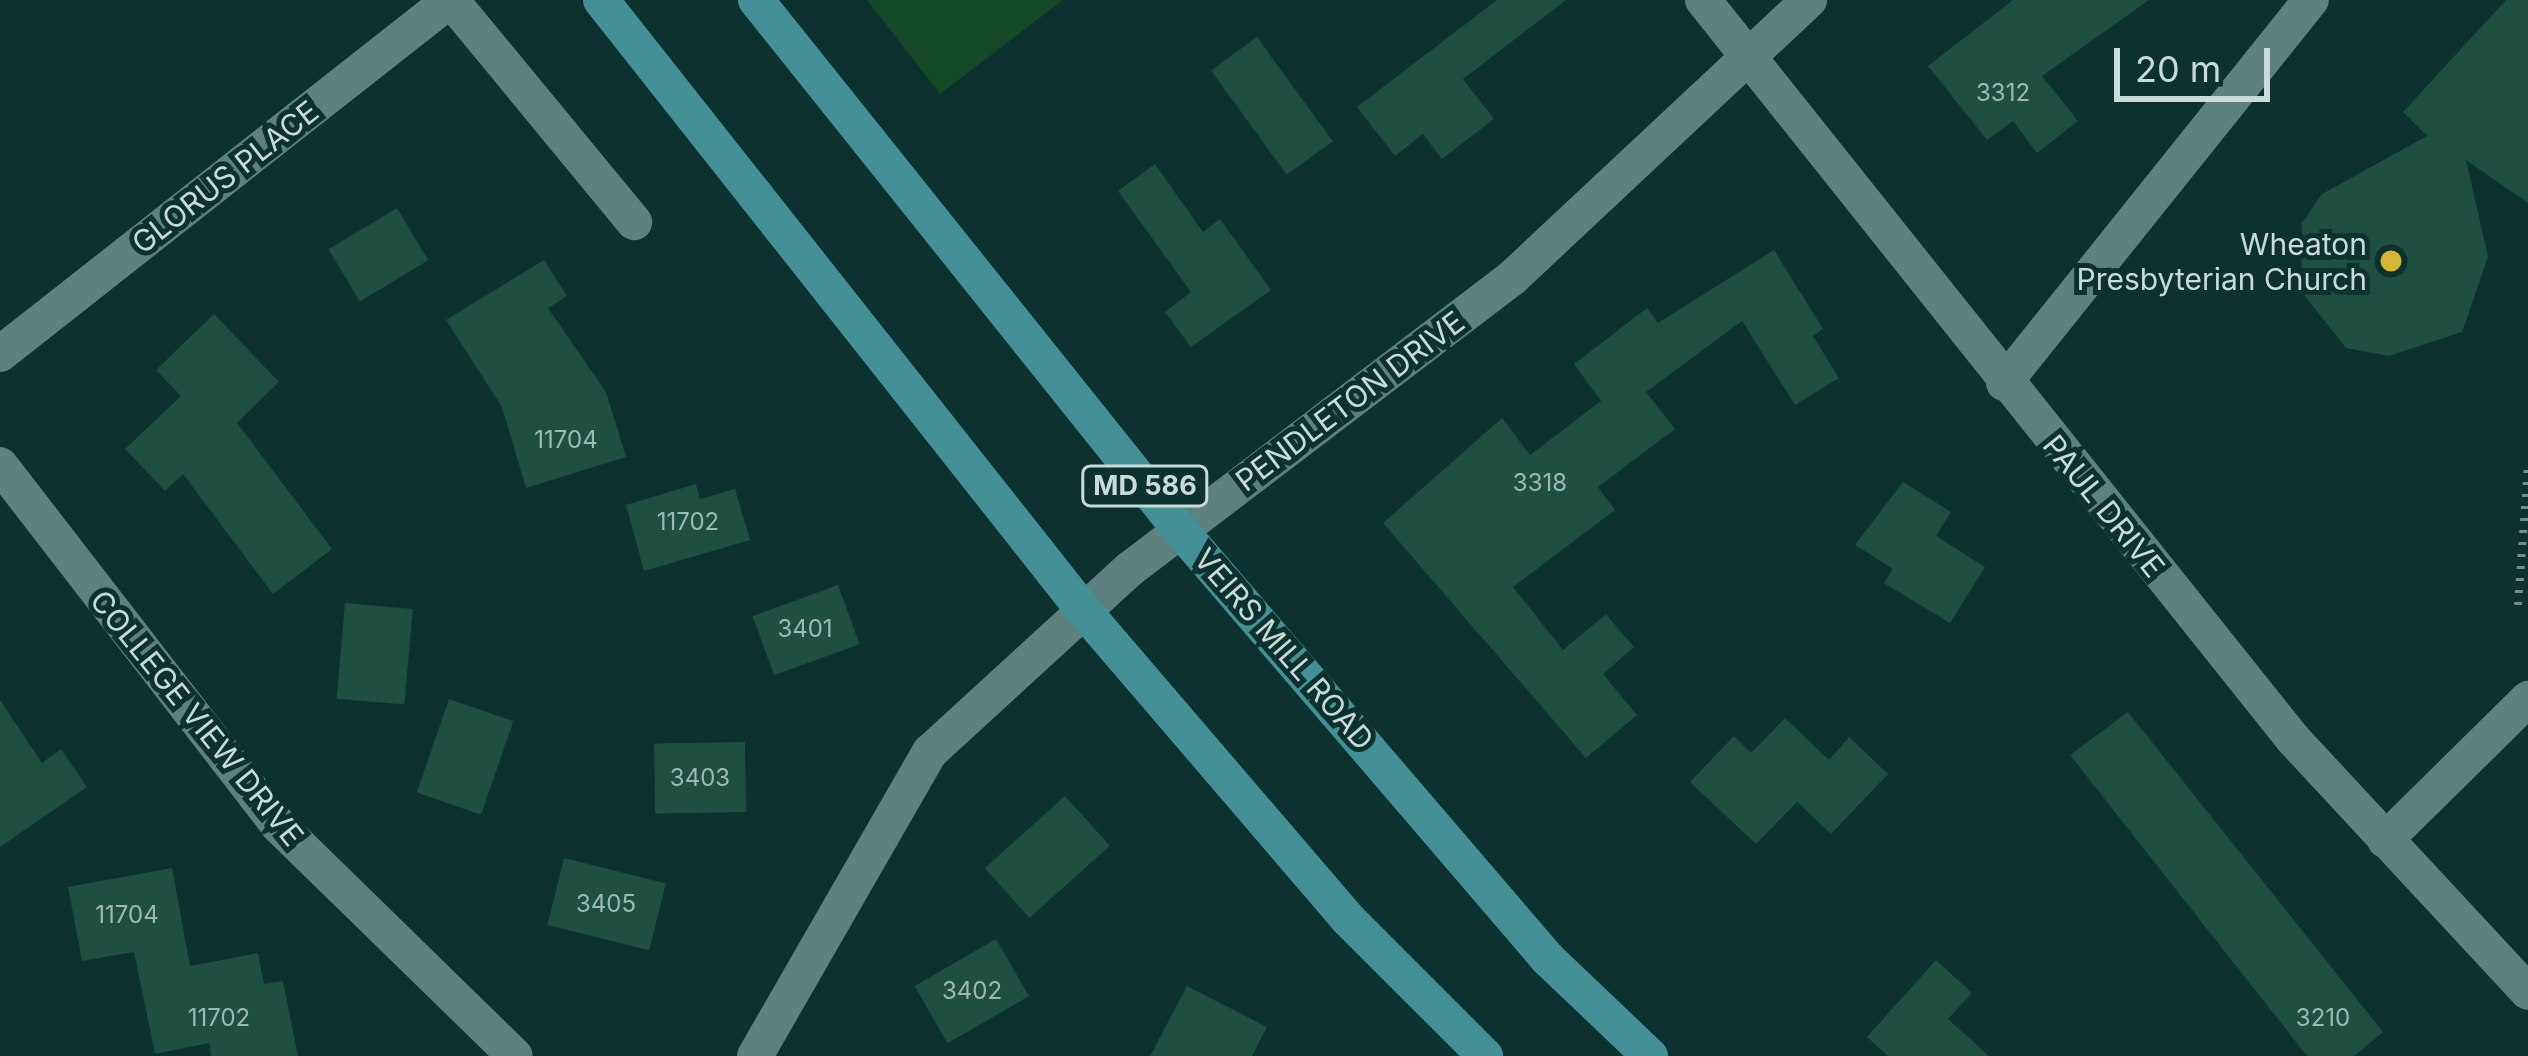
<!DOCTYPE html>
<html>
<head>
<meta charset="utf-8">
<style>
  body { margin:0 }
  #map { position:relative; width:2528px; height:1056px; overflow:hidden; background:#0c312e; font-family:Inter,sans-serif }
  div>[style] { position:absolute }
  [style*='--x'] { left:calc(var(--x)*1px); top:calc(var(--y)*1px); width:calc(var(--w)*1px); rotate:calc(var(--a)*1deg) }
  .green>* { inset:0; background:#134926 }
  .building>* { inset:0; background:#1e4f40; transform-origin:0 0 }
  .path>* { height:8px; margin-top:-4px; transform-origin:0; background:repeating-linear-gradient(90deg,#738d8b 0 3px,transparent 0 12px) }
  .minor>* { height:36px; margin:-18px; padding:0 18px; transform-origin:18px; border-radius:18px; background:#5d817e }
  .major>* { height:36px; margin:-18px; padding:0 18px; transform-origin:18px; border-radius:18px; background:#439096 }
  .dots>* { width:33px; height:33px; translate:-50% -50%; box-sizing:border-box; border:6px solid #0c312e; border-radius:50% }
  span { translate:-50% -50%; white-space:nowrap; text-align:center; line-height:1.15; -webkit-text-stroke:10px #0c312e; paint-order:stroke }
  .number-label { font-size:24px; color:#9eb8b3 }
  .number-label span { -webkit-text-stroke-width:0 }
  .shield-label span { padding:3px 9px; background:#0c312e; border:3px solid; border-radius:9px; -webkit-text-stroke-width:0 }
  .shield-label { font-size:27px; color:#c9dbd9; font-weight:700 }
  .street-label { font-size:30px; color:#c9dbd9 }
  .poi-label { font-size:30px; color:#c9dbd9 }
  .right { translate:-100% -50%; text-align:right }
  .scale { position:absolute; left:2114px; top:48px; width:156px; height:54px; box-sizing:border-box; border:6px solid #c9dbd9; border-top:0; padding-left:15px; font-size:36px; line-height:42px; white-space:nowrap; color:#c9dbd9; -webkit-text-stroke:9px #0c312e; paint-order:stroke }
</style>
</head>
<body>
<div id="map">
  <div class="green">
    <div style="clip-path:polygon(867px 0,1063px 0,940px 94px)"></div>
  </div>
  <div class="building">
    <div style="clip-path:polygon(1497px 0,1566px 0,1463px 79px,1494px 119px,1442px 159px,1423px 134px,1395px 156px,1357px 107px)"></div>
    <div style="clip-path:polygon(2013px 0,2149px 0,2042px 76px,2078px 121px,2037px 153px,2013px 121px,1987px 140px,1928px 66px)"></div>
    <div style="clip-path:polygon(2506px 0,2528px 0,2528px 203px,2466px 160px,2488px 257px,2462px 332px,2389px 356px,2346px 348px,2301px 291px,2302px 223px,2322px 194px,2427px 136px,2403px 112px)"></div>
    <div style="left:1257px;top:37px;width:129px;height:57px;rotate:54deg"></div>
    <div style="clip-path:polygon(1155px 164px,1203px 232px,1220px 219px,1271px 290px,1191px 347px,1165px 312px,1191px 292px,1118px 191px)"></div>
    <div style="left:397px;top:208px;width:61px;height:80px;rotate:59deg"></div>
    <div style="clip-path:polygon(1774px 250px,1823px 329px,1813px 336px,1839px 378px,1795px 405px,1742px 321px,1646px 392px,1675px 429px,1598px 487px,1615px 510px,1513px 587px,1563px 650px,1606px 614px,1634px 647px,1603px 674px,1637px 715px,1586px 758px,1383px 523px,1502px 418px,1530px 455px,1601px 401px,1574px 364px,1647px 308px,1658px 323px)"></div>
    <div style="clip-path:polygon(544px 260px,567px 296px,548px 308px,606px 392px,626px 457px,526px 488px,502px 407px,446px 320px)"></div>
    <div style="clip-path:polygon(214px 314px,279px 382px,237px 423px,332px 549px,273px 594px,183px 474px,165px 491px,125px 449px,181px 396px,156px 370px)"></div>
    <div style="clip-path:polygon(1903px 482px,1951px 512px,1936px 536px,1985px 567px,1950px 623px,1884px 583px,1893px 569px,1855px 545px)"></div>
    <div style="clip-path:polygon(696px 484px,700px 499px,735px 489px,750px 540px,644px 571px,626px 505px)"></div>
    <div style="left:838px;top:585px;width:63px;height:91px;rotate:70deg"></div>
    <div style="left:345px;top:603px;width:68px;height:96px;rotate:5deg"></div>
    <div style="left:449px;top:699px;width:68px;height:99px;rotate:19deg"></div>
    <div style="clip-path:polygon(0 700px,42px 763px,61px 749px,87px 787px,0 847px)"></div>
    <div style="clip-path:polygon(2128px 712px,2383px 1032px,2354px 1056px,2307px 1056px,2070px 755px)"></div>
    <div style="clip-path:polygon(1785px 718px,1829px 760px,1849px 737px,1888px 774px,1831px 834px,1797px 802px,1756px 844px,1690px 782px,1734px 736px,1751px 753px)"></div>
    <div style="left:745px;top:742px;width:70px;height:91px;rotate:89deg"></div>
    <div style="left:1065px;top:796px;width:67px;height:108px;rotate:48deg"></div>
    <div style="left:564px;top:858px;width:105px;height:69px;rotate:14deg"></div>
    <div style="clip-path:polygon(172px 868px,190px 966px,258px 953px,264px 984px,283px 981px,298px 1056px,211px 1056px,209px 1043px,155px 1054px,134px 952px,82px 961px,68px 887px)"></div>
    <div style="left:996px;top:939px;width:66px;height:94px;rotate:60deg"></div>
    <div style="clip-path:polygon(1936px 960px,1972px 993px,1948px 1019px,1989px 1056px,1888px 1056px,1867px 1037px)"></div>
    <div style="clip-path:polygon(1187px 986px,1267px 1027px,1252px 1056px,1150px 1056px)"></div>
  </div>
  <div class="path">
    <div style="--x:2518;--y:605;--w:138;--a:-85.9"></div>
  </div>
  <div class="minor">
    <div style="--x:451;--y:0;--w:288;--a:50.5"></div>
    <div style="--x:1703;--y:0;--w:946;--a:51.4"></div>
    <div style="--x:2293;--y:739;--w:345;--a:47.1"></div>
    <div style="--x:0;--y:354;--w:573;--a:-38.19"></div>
    <div style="--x:2004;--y:383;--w:491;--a:-51.3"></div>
    <div style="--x:0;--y:465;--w:453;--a:52.3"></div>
    <div style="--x:277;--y:824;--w:332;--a:44.3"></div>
    <div style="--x:2385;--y:840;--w:201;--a:-44.6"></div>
    <div style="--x:755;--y:1056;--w:351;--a:-60.1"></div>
    <div style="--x:930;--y:752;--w:271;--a:-42.5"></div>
    <div style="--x:1130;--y:569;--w:480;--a:-37.3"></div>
    <div style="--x:1512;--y:278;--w:407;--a:-43.1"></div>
  </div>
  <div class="major">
    <div style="--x:601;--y:0;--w:779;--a:51.67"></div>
    <div style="--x:1084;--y:611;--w:406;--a:49.4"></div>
    <div style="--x:1348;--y:919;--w:194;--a:45"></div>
    <div style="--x:756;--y:0;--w:680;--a:51.33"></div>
    <div style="--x:1181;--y:531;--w:564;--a:49.39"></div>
    <div style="--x:1548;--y:959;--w:141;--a:43.6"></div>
  </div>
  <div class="dots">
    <div style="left:2391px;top:261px;background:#d3b635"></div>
  </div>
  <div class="number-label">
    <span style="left:2003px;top:93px">3312</span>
    <span style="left:566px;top:440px">11704</span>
    <span style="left:1540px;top:483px">3318</span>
    <span style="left:688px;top:522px">11702</span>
    <span style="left:805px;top:629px">3401</span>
    <span style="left:700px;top:778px">3403</span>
    <span style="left:606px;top:904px">3405</span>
    <span style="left:127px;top:915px">11704</span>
    <span style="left:972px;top:991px">3402</span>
    <span style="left:219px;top:1018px">11702</span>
    <span style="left:2323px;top:1018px">3210</span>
  </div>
  <div class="shield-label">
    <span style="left:1145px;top:486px">MD 586</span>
  </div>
  <div class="street-label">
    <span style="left:225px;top:177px;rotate:-38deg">GLORUS PLACE</span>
    <span style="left:1350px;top:401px;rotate:-37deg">PENDLETON DRIVE</span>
    <span style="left:2104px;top:506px;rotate:51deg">PAUL DRIVE</span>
    <span style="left:1284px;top:649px;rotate:49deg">VEIRS MILL ROAD</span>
    <span style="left:197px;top:718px;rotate:51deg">COLLEGE VIEW DRIVE</span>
  </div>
  <div class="poi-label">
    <span class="right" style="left:2367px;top:261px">Wheaton<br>Presbyterian Church</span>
  </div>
  <div class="scale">20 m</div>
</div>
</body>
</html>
